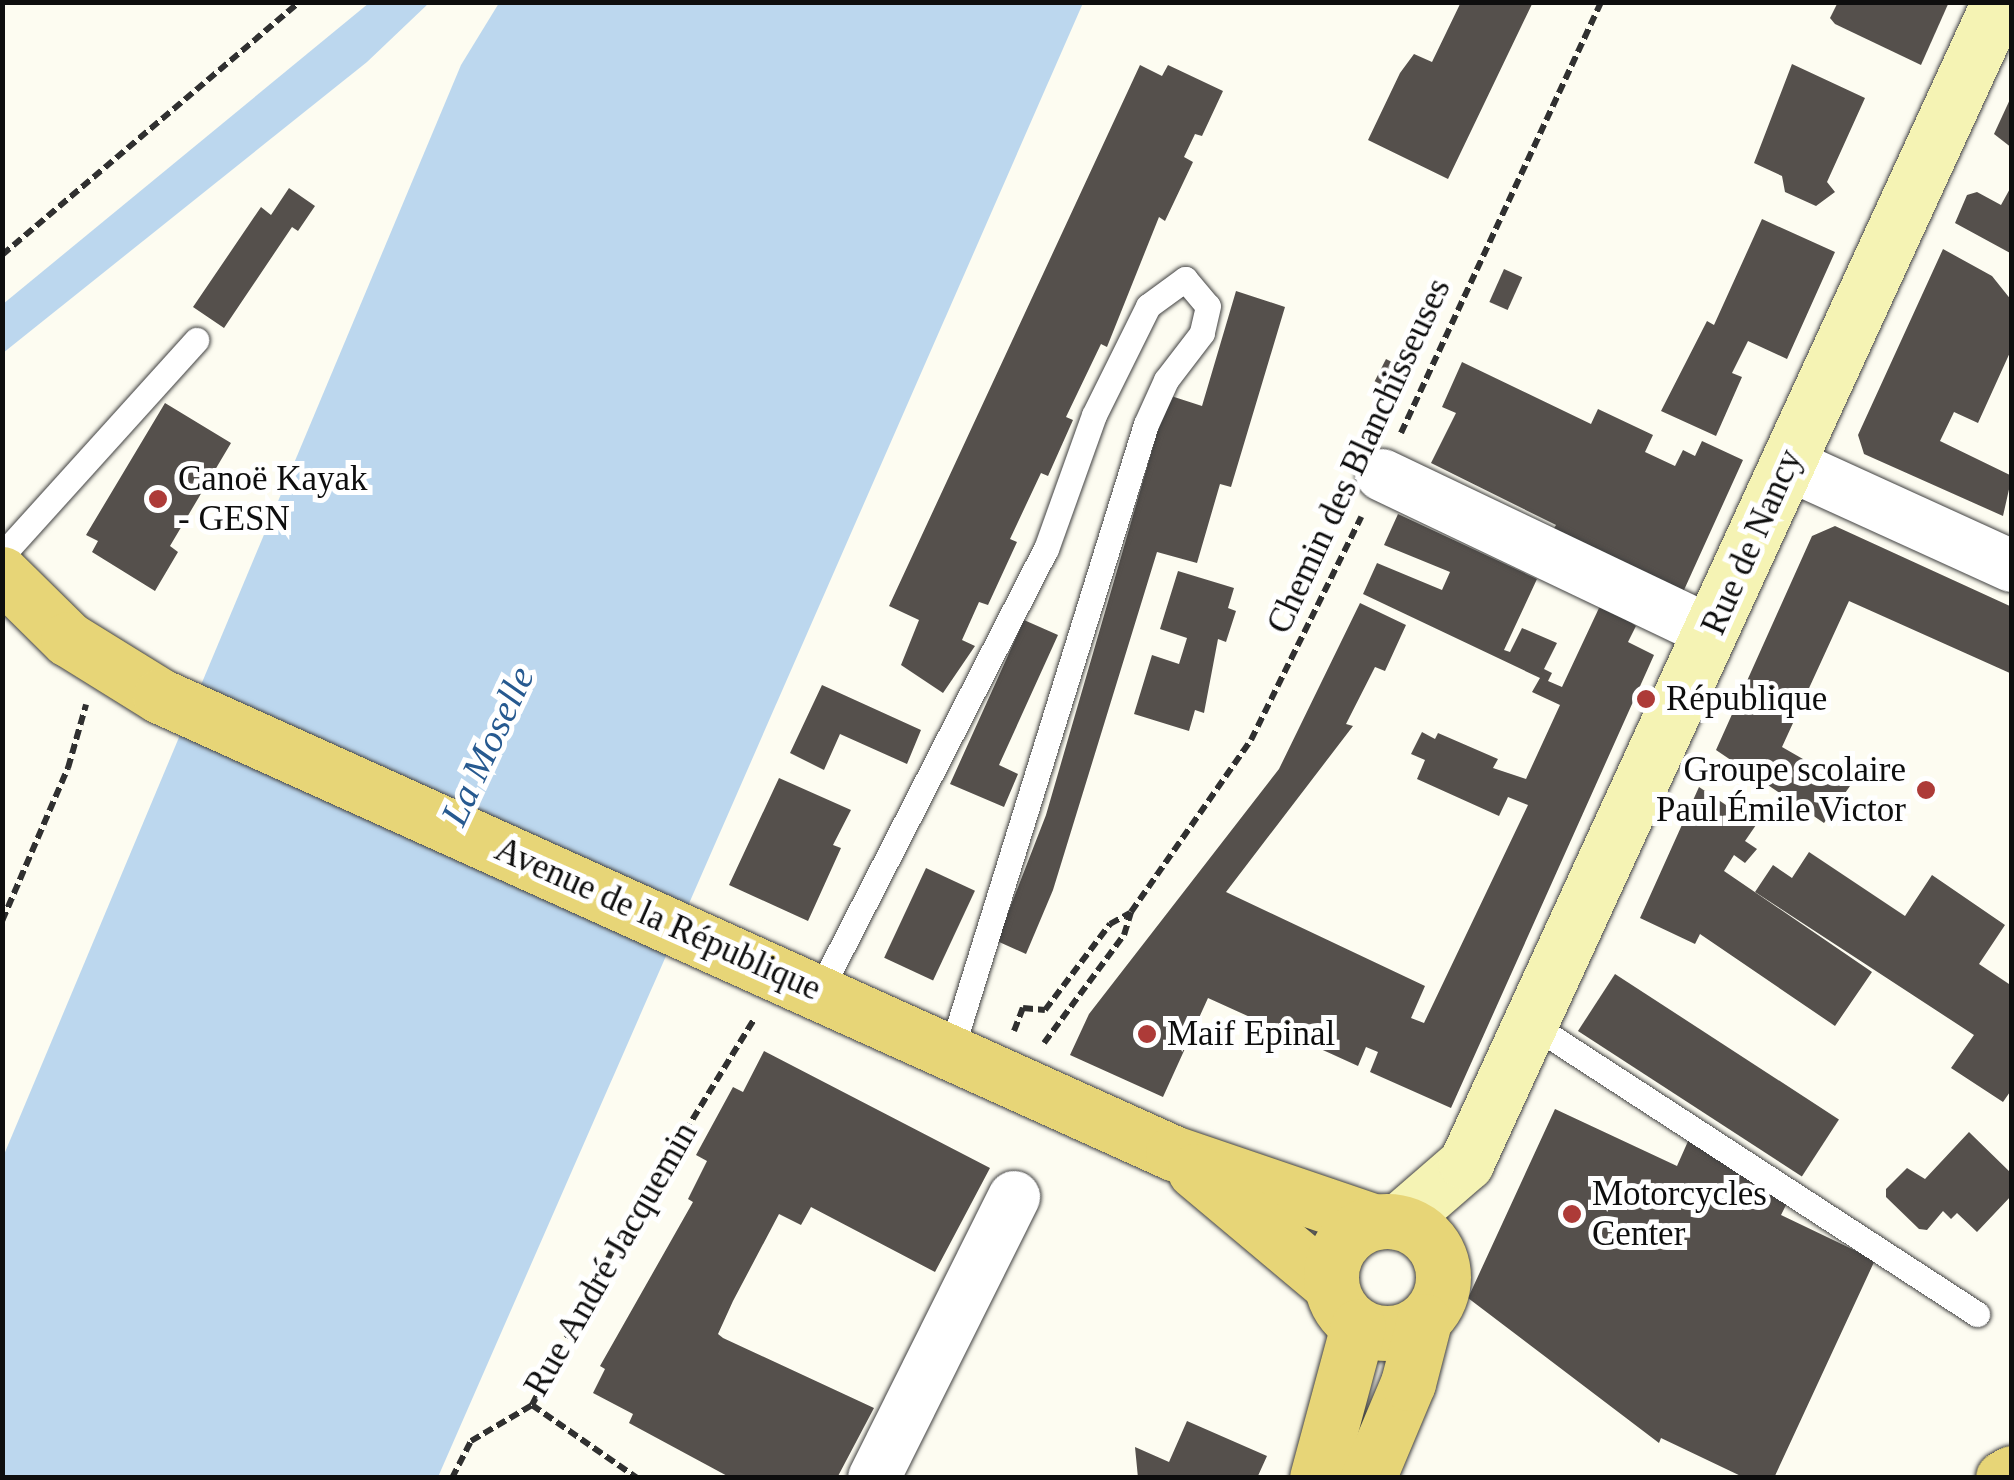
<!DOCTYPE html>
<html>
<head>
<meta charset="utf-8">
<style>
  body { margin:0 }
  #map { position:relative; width:2014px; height:1480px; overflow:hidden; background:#fdfcf1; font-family:"Times New Roman",serif }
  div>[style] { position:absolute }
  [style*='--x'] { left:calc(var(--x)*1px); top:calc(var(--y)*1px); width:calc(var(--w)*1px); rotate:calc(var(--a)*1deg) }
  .water>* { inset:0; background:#bcd7ee }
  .building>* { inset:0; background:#55504c; transform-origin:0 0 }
  .path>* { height:6px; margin-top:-3px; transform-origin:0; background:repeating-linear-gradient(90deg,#303030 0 10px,transparent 0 15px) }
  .roads { filter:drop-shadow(0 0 2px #414141) drop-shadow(0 0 2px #414141) }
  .service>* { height:25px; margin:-12.5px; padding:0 12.5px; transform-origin:12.5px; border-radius:12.5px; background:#fff }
  .minor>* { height:52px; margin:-26px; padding:0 26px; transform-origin:26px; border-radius:26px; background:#fff }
  .secondary>* { height:55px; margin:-27.5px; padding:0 27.5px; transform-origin:27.5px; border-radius:27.5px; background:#f5f3b4 }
  .primary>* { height:55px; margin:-27.5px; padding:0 27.5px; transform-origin:27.5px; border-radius:27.5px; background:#e7d577 }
  .primary>.ring { margin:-27.5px; padding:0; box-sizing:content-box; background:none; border:55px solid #e7d577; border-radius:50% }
  .dots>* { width:28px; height:28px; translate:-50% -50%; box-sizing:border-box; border:5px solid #fff; border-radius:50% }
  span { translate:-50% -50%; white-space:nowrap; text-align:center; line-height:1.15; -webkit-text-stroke:10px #fff; paint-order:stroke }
  .street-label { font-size:35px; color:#0e0e0e }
  .poi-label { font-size:35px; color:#0e0e0e }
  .left { translate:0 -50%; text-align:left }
  .right { translate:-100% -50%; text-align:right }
  .water-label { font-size:38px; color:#275a90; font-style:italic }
  .frame { position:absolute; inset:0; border:5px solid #0e0e0e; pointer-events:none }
</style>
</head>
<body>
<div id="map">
  <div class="water">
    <div style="clip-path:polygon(369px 3px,429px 3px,367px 62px,3px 353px,3px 304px)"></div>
    <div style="clip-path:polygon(499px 3px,1083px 3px,438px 1477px,3px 1478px,3px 1157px,461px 65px)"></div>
  </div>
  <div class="building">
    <div style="clip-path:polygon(1461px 2px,1533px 2px,1448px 179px,1368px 140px,1400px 73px,1414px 54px,1432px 62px)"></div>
    <div style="clip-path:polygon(1838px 2px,1949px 2px,1921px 65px,1835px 24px,1830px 18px)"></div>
    <div style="clip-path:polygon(1792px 64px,1865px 98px,1827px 182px,1835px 192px,1816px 206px,1785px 192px,1782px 176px,1754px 163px)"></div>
    <div style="clip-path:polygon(1140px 65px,1162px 76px,1168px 65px,1223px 91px,1202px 136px,1195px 134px,1184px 157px,1193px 162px,1165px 221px,1159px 217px,1107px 347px,1101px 344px,1066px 417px,1073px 420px,1048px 476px,1041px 473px,1010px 539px,1017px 542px,988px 605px,979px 602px,962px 640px,975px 646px,943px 693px,901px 665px,919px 620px,889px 606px)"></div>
    <div style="clip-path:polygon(2012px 95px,2012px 148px,1994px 134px)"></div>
    <div style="clip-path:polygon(2012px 185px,2012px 254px,1955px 223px,1967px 195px,1977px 192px,2001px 205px)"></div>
    <div style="clip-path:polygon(289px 188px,315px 206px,298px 231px,292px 227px,224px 328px,193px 307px,261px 207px,271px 215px)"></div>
    <div style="clip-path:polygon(1762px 219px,1835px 252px,1787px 359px,1748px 341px,1732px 373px,1742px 377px,1716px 436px,1661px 411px,1707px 321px,1714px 325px)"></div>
    <div style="clip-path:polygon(1943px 249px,1992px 276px,2012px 301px,2012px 348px,1978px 423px,1954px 412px,1940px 441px,2012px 476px,2003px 516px,1864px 454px,1858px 435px)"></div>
    <div style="left:1504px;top:269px;width:20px;height:36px;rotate:24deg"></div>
    <div style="clip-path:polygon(1236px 291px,1285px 307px,1231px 487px,1220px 484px,1197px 563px,1157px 552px,1053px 890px,1026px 954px,997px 941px,1046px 815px,1168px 395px,1202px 406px)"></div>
    <div style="left:1386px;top:359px;width:16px;height:25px;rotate:27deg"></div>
    <div style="clip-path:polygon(1462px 362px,1591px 424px,1598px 409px,1653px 435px,1645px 452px,1675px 466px,1683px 450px,1695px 456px,1702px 441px,1743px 460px,1684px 590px,1671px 593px,1548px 538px,1556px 525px,1431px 463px,1456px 413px,1442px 407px)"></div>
    <div style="clip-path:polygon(165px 403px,231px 443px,170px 546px,178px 552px,155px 591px,92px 552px,98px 541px,86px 535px)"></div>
    <div style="clip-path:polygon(1398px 514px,1537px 579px,1504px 650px,1510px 652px,1522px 628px,1557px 643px,1544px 669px,1552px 673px,1548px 681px,1562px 687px,1599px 608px,1606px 605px,1636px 626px,1628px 642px,1654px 655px,1451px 1108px,1370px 1072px,1378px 1052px,1366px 1047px,1358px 1066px,1208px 998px,1163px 1097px,1070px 1055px,1089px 1014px,1279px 769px,1360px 603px,1406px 625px,1385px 671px,1375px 667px,1346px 724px,1353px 726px,1226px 892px,1425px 986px,1411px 1018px,1424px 1023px,1528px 805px,1508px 797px,1499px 816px,1417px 779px,1425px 760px,1411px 754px,1422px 732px,1435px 739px,1438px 733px,1498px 759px,1493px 768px,1526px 779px,1560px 705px,1532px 692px,1540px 678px,1363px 594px,1377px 563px,1442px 590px,1450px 572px,1384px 545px)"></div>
    <div style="clip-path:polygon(1835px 526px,2012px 607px,2012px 674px,1849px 601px,1782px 747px,1850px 786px,1824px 823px,1716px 750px,1812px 536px)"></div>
    <div style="clip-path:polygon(1178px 571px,1234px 588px,1228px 608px,1236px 611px,1226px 642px,1218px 639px,1204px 713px,1195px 710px,1189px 731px,1134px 714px,1152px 655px,1179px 664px,1187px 638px,1160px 629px)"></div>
    <div style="clip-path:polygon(1024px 620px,1058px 635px,999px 765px,1018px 774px,1004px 807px,950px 784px)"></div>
    <div style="clip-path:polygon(822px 685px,921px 730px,907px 764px,840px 734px,824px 770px,790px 753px)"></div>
    <div style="clip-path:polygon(779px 778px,851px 810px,833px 845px,841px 848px,808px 921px,729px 885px)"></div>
    <div style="clip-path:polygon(1699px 787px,1756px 825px,1745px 841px,1757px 849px,1745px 863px,1734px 855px,1724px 871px,1872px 972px,1835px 1026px,1700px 934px,1695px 944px,1640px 918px)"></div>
    <div style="clip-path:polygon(1809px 852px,1905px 916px,1932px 875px,2005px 925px,1979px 964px,2012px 986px,2012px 1089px,2003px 1102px,1951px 1068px,1974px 1035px,1755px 892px,1773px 865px,1792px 878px)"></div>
    <div style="left:926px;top:868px;width:54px;height:99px;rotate:25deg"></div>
    <div style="left:1615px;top:974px;width:267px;height:68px;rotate:33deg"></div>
    <div style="clip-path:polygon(764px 1051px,990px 1168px,935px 1272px,811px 1207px,801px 1225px,779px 1214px,733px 1301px,718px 1334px,723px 1338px,874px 1408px,837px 1478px,731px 1478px,629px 1423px,633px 1414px,593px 1393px,605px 1369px,600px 1366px,693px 1202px,688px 1199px,707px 1161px,696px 1155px,733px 1087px,743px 1092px)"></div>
    <div style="clip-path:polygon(1555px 1109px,1677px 1166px,1689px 1139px,1787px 1203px,1781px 1215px,1875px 1260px,1774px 1478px,1745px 1478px,1661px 1438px,1659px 1443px,1468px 1298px)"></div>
    <div style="clip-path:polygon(1969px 1132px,2012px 1174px,2012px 1195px,1977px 1232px,1957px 1213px,1951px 1219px,1943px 1211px,1927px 1230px,1919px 1229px,1886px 1197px,1886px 1189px,1907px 1168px,1925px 1179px)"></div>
    <div style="clip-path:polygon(1187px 1421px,1267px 1456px,1257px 1478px,1138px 1478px,1135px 1447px,1169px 1462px)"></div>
  </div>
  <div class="path">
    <div style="--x:2;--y:255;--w:390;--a:-40.4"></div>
    <div style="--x:1401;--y:433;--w:475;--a:-65.1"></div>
    <div style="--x:2;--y:921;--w:167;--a:-66.7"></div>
    <div style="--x:68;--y:768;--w:66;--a:-74.1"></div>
    <div style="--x:1014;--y:1031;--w:25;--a:-69"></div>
    <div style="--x:1023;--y:1008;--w:22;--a:5"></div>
    <div style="--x:1045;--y:1010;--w:108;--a:-52.9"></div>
    <div style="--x:1110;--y:924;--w:23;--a:-29"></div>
    <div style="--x:1044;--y:1043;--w:134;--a:-53.5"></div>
    <div style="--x:1124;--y:935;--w:24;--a:-73"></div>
    <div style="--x:1131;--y:912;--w:210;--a:-55.1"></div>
    <div style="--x:1251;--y:740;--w:249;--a:-63.7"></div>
    <div style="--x:532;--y:1405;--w:128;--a:34.8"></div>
    <div style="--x:452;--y:1478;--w:42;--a:-62.8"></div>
    <div style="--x:471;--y:1441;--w:71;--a:-30.5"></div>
    <div style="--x:532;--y:1405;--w:178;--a:-62.6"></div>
    <div style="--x:614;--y:1247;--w:269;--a:-58.4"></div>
  </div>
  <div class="roads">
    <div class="service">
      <div style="--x:2;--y:555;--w:290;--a:-47.9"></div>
      <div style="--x:819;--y:992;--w:498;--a:-62.9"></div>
      <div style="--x:1046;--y:549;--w:142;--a:-70.3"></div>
      <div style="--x:1094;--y:415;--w:122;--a:-63.6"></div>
      <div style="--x:1148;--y:306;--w:46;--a:-36.1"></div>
      <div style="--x:1185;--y:279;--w:35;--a:50"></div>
      <div style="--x:1208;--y:306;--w:28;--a:103"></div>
      <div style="--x:1202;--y:333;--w:59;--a:127.5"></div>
      <div style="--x:1166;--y:380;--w:48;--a:114.4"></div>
      <div style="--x:1146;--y:424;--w:657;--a:107.28"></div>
      <div style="--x:1533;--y:1025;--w:530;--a:33.06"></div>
    </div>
    <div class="minor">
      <div style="--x:1788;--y:464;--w:246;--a:24.5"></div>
      <div style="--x:1382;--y:475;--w:365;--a:25.5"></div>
      <div style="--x:874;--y:1478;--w:314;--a:-63.5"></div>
    </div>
    <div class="secondary">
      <div style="--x:1398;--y:1222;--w:90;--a:-40.9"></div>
      <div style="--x:1466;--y:1163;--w:1278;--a:-65.34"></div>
    </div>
    <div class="primary">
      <div style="--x:2;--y:574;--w:93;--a:44.6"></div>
      <div style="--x:68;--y:639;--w:108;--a:31.8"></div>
      <div style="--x:160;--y:696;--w:1111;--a:24.28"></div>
      <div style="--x:1173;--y:1153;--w:214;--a:18.8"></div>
      <div style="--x:1195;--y:1171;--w:177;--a:40"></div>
      <div class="ring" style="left:1331px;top:1221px;width:57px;height:57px"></div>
      <div style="--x:1317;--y:1478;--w:157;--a:-74.9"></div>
      <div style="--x:1368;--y:1478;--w:103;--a:-67.2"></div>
      <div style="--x:1408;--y:1383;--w:64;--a:-75.5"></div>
      <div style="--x:2003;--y:1478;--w:10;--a:-29"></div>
    </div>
  </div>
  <div class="dots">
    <div style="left:158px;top:499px;background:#ad3b38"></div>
    <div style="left:1646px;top:699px;background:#ad3b38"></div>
    <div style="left:1926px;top:790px;background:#ad3b38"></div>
    <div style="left:1147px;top:1034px;background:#ad3b38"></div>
    <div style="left:1572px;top:1214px;background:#ad3b38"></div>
  </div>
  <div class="street-label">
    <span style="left:1359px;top:456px;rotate:-65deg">Chemin des Blanchisseuses</span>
    <span style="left:1752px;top:542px;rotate:-66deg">Rue de Nancy</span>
    <span style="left:658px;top:919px;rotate:24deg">Avenue de la République</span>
    <span style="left:611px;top:1259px;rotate:-60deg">Rue André Jacquemin</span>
  </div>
  <div class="poi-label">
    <span class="left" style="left:178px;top:499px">Canoë Kayak<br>- GESN</span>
    <span class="left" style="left:1666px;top:699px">République</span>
    <span class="right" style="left:1906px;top:790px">Groupe scolaire<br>Paul Émile Victor</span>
    <span class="left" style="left:1167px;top:1034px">Maif Epinal</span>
    <span class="left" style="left:1592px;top:1214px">Motorcycles<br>Center</span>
  </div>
  <div class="water-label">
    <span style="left:488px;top:746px;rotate:-65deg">La Moselle</span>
  </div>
  <div class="frame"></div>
</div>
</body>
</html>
